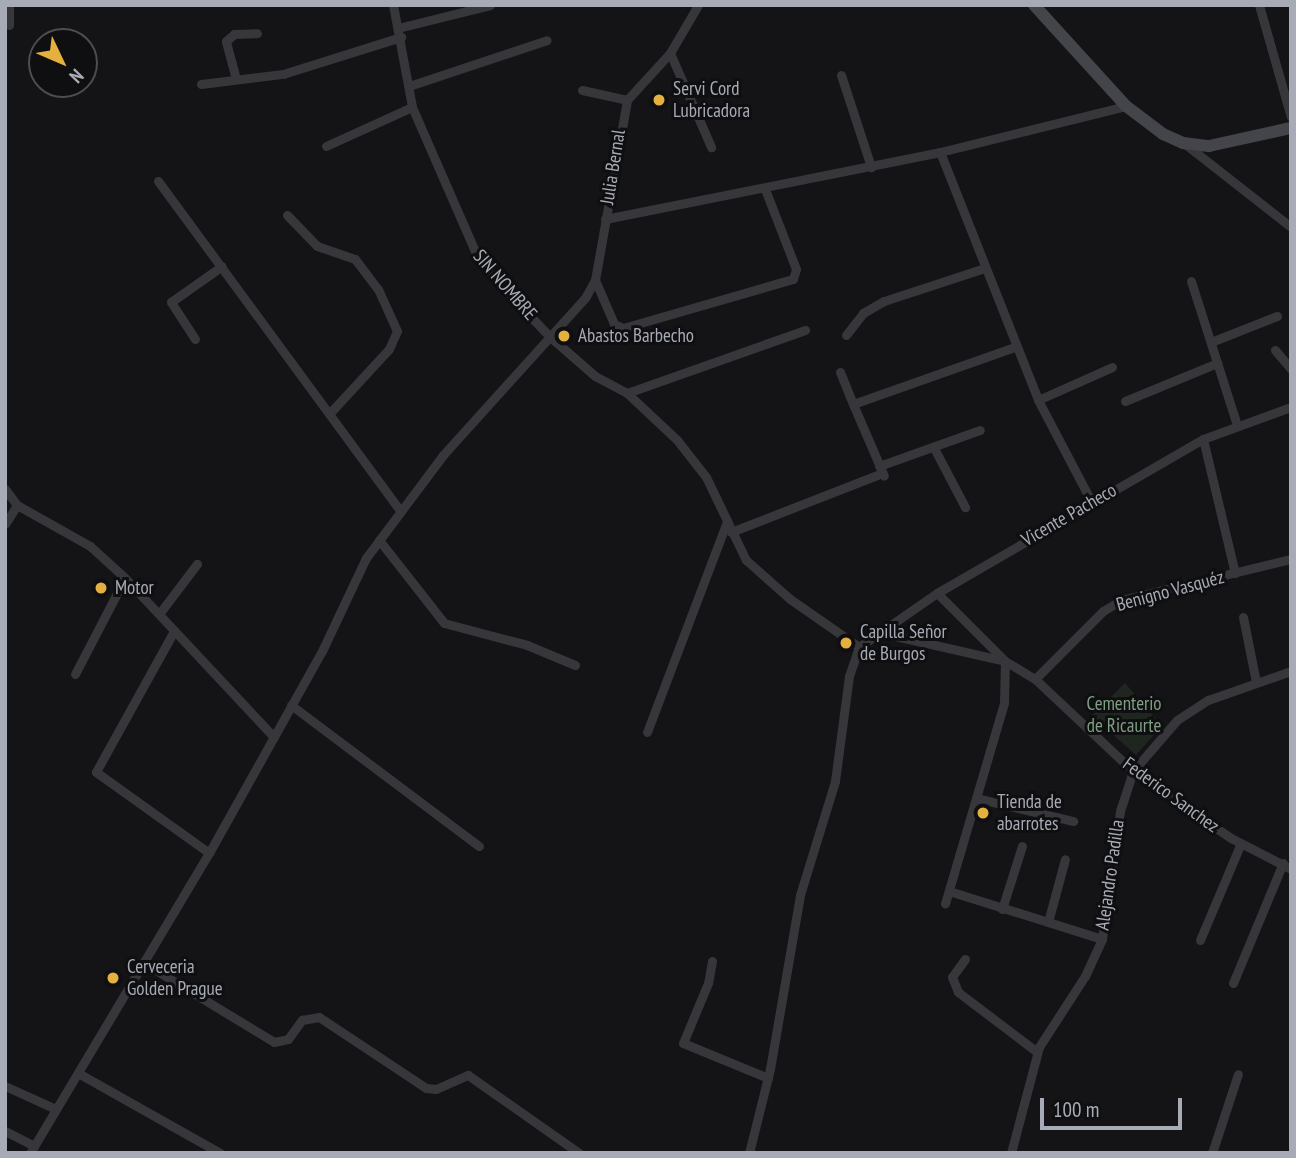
<!DOCTYPE html>
<html>
<head>
<meta charset="utf-8">
<style>
  body { margin:0 }
  #map { position:relative; width:1296px; height:1158px; overflow:hidden; background:#141416; font-family:"PT Sans Narrow",sans-serif }
  div>[style] { position:absolute }
  [style*='--x'] { left:calc(var(--x)*1px); top:calc(var(--y)*1px); width:calc(var(--w)*1px); rotate:calc(var(--a)*1deg) }
  .green>* { inset:0; background:#1f2620 }
  .minor>* { height:9px; margin:-4.5px; padding:0 4.5px; transform-origin:4.5px; border-radius:4.5px; background:#36363b }
  .secondary>* { height:12px; margin:-6px; padding:0 6px; transform-origin:6px; border-radius:6px; background:#44454b }
  .dots>* { width:19px; height:19px; translate:-50% -50%; box-sizing:border-box; border:4px solid #0f0f11; border-radius:50% }
  span { translate:-50% -50%; white-space:nowrap; text-align:center; line-height:1.15; -webkit-text-stroke:6px #0f0f11; paint-order:stroke }
  .poi-label { font-size:19px; color:#a7abb5 }
  .left { translate:0 -50%; text-align:left }
  .street-label { font-size:19px; color:#a7abb5 }
  .park-label { font-size:19px; color:#7f9f82 }
  .frame { position:absolute; inset:0; border:7px solid #a7abb5; pointer-events:none }
  .north { position:absolute; left:28px; top:28px; width:70px; height:70px; box-sizing:border-box; background:#0f0f11; border:2px solid #4c4d53; border-radius:50%; rotate:134deg; font-size:19px; font-weight:700; line-height:28px; text-align:center; color:#a7abb5 }
  .north::after { content:''; display:block; margin:auto; width:24px; height:32px; background:#e5b03e; clip-path:polygon(50% 0,100% 100%,50% 72%,0 100%) }
  .scale { position:absolute; left:1040px; top:1098px; width:142px; height:32px; box-sizing:border-box; border:4px solid #a7abb5; border-top:0; padding-left:9px; font-size:21px; line-height:24px; white-space:nowrap; color:#a7abb5; -webkit-text-stroke:5px #0f0f11; paint-order:stroke }
</style>
</head>
<body>
<div id="map">
  <div class="green">
    <div style="clip-path:polygon(1125px 683px,1162px 726px,1136px 755px,1092px 716px)"></div>
  </div>
  <div class="minor">
    <div style="--x:393;--y:5;--w:104;--a:79.4"></div>
    <div style="--x:412;--y:107;--w:170;--a:66.4"></div>
    <div style="--x:480;--y:263;--w:99;--a:46.6"></div>
    <div style="--x:548;--y:335;--w:62;--a:41.1"></div>
    <div style="--x:595;--y:376;--w:36;--a:28"></div>
    <div style="--x:627;--y:393;--w:69;--a:43.2"></div>
    <div style="--x:677;--y:440;--w:47;--a:51.9"></div>
    <div style="--x:706;--y:477;--w:92;--a:64.3"></div>
    <div style="--x:746;--y:560;--w:59;--a:41.6"></div>
    <div style="--x:790;--y:599;--w:84;--a:34.8"></div>
    <div style="--x:1259;--y:5;--w:116;--a:74.1"></div>
    <div style="--x:9;--y:25;--w:20;--a:-90"></div>
    <div style="--x:398;--y:28;--w:95;--a:-14"></div>
    <div style="--x:670;--y:53;--w:103;--a:66.4"></div>
    <div style="--x:841;--y:75;--w:97;--a:71.9"></div>
    <div style="--x:236;--y:79;--w:39;--a:-105"></div>
    <div style="--x:226;--y:41;--w:11;--a:-41"></div>
    <div style="--x:234;--y:34;--w:23;--a:-2"></div>
    <div style="--x:201;--y:84;--w:83;--a:-7"></div>
    <div style="--x:283;--y:74;--w:124;--a:-17.4"></div>
    <div style="--x:409;--y:86;--w:145;--a:-18.4"></div>
    <div style="--x:582;--y:90;--w:46;--a:12.5"></div>
    <div style="--x:1185;--y:144;--w:135;--a:38.1"></div>
    <div style="--x:326;--y:146;--w:94;--a:-24.4"></div>
    <div style="--x:940;--y:152;--w:267;--a:68.4"></div>
    <div style="--x:1038;--y:400;--w:114;--a:62.3"></div>
    <div style="--x:158;--y:181;--w:409;--a:53.7"></div>
    <div style="--x:287;--y:215;--w:43;--a:45.9"></div>
    <div style="--x:317;--y:246;--w:40;--a:18.9"></div>
    <div style="--x:355;--y:259;--w:38;--a:53"></div>
    <div style="--x:378;--y:289;--w:46;--a:65.7"></div>
    <div style="--x:397;--y:331;--w:20;--a:114"></div>
    <div style="--x:389;--y:349;--w:88;--a:132.7"></div>
    <div style="--x:605;--y:219;--w:342;--a:-11.3"></div>
    <div style="--x:940;--y:152;--w:192;--a:-13.9"></div>
    <div style="--x:595;--y:280;--w:48;--a:66.6"></div>
    <div style="--x:614;--y:324;--w:10;--a:24"></div>
    <div style="--x:623;--y:328;--w:177;--a:-16.1"></div>
    <div style="--x:793;--y:279;--w:10;--a:-73"></div>
    <div style="--x:796;--y:269;--w:86;--a:-111.2"></div>
    <div style="--x:1191;--y:281;--w:151;--a:72.3"></div>
    <div style="--x:846;--y:335;--w:28;--a:-52"></div>
    <div style="--x:863;--y:313;--w:24;--a:-30"></div>
    <div style="--x:884;--y:301;--w:106;--a:-18.1"></div>
    <div style="--x:195;--y:339;--w:44;--a:-123"></div>
    <div style="--x:171;--y:302;--w:62;--a:-35.2"></div>
    <div style="--x:1211;--y:342;--w:71;--a:-21.5"></div>
    <div style="--x:1275;--y:350;--w:25;--a:50"></div>
    <div style="--x:840;--y:372;--w:35;--a:68"></div>
    <div style="--x:853;--y:404;--w:172;--a:-19.4"></div>
    <div style="--x:627;--y:393;--w:189;--a:-19.5"></div>
    <div style="--x:1038;--y:400;--w:81;--a:-24"></div>
    <div style="--x:1125;--y:401;--w:100;--a:-22.4"></div>
    <div style="--x:853;--y:404;--w:78;--a:66.7"></div>
    <div style="--x:1203;--y:439;--w:138;--a:76.6"></div>
    <div style="--x:934;--y:448;--w:67;--a:62.3"></div>
    <div style="--x:879;--y:466;--w:107;--a:-19.6"></div>
    <div style="--x:5;--y:489;--w:20;--a:53"></div>
    <div style="--x:17;--y:505;--w:22;--a:122"></div>
    <div style="--x:17;--y:505;--w:84;--a:29.3"></div>
    <div style="--x:90;--y:546;--w:47;--a:42.4"></div>
    <div style="--x:125;--y:578;--w:218;--a:46.9"></div>
    <div style="--x:731;--y:532;--w:157;--a:-21.3"></div>
    <div style="--x:379;--y:540;--w:105;--a:51.9"></div>
    <div style="--x:444;--y:623;--w:86;--a:14.8"></div>
    <div style="--x:527;--y:645;--w:52;--a:22.6"></div>
    <div style="--x:937;--y:593;--w:96;--a:45"></div>
    <div style="--x:1005;--y:661;--w:35;--a:31"></div>
    <div style="--x:1035;--y:679;--w:134;--a:43.2"></div>
    <div style="--x:1133;--y:771;--w:119;--a:34.4"></div>
    <div style="--x:1231;--y:838;--w:68;--a:27.3"></div>
    <div style="--x:159;--y:614;--w:63;--a:-52.8"></div>
    <div style="--x:1243;--y:617;--w:66;--a:78.7"></div>
    <div style="--x:174;--y:631;--w:161;--a:119"></div>
    <div style="--x:96;--y:772;--w:139;--a:35.6"></div>
    <div style="--x:882;--y:633;--w:126;--a:12.8"></div>
    <div style="--x:1005;--y:661;--w:42;--a:91.4"></div>
    <div style="--x:1004;--y:703;--w:209;--a:106.4"></div>
    <div style="--x:859;--y:647;--w:95;--a:-34.7"></div>
    <div style="--x:937;--y:593;--w:307;--a:-30.1"></div>
    <div style="--x:1203;--y:439;--w:94;--a:-20"></div>
    <div style="--x:75;--y:674;--w:108;--a:-62.5"></div>
    <div style="--x:1035;--y:679;--w:96;--a:-45"></div>
    <div style="--x:1103;--y:611;--w:21;--a:-31"></div>
    <div style="--x:1121;--y:600;--w:175;--a:-13.6"></div>
    <div style="--x:291;--y:705;--w:235;--a:36.9"></div>
    <div style="--x:647;--y:732;--w:226;--a:-69.2"></div>
    <div style="--x:976;--y:798;--w:100;--a:13.3"></div>
    <div style="--x:949;--y:891;--w:160;--a:17.4"></div>
    <div style="--x:1002;--y:909;--w:66;--a:-72.4"></div>
    <div style="--x:1048;--y:922;--w:65;--a:-74.9"></div>
    <div style="--x:1200;--y:940;--w:105;--a:-67.1"></div>
    <div style="--x:965;--y:959;--w:22;--a:126"></div>
    <div style="--x:952;--y:977;--w:16;--a:68"></div>
    <div style="--x:958;--y:992;--w:99;--a:37.2"></div>
    <div style="--x:712;--y:961;--w:22;--a:100"></div>
    <div style="--x:708;--y:983;--w:65;--a:112.6"></div>
    <div style="--x:683;--y:1043;--w:92;--a:22.4"></div>
    <div style="--x:144;--y:963;--w:152;--a:31.3"></div>
    <div style="--x:274;--y:1042;--w:14;--a:-12"></div>
    <div style="--x:288;--y:1039;--w:24;--a:-54"></div>
    <div style="--x:302;--y:1020;--w:17;--a:-10"></div>
    <div style="--x:319;--y:1017;--w:128;--a:33.6"></div>
    <div style="--x:426;--y:1088;--w:10;--a:6"></div>
    <div style="--x:436;--y:1089;--w:35;--a:-24"></div>
    <div style="--x:468;--y:1075;--w:136;--a:35.1"></div>
    <div style="--x:1233;--y:983;--w:130;--a:-67.4"></div>
    <div style="--x:78;--y:1073;--w:163;--a:29.4"></div>
    <div style="--x:5;--y:1086;--w:56;--a:24.3"></div>
    <div style="--x:5;--y:1131;--w:33;--a:27"></div>
    <div style="--x:30;--y:1153;--w:349;--a:-59.2"></div>
    <div style="--x:209;--y:853;--w:231;--a:-60.8"></div>
    <div style="--x:322;--y:651;--w:103;--a:-64.7"></div>
    <div style="--x:366;--y:558;--w:129;--a:-53.2"></div>
    <div style="--x:443;--y:455;--w:212;--a:-47.9"></div>
    <div style="--x:585;--y:298;--w:21;--a:-61"></div>
    <div style="--x:595;--y:280;--w:183;--a:-79.9"></div>
    <div style="--x:627;--y:100;--w:64;--a:-47.5"></div>
    <div style="--x:670;--y:53;--w:56;--a:-59.7"></div>
    <div style="--x:749;--y:1153;--w:87;--a:-76"></div>
    <div style="--x:770;--y:1069;--w:177;--a:-80.2"></div>
    <div style="--x:800;--y:895;--w:119;--a:-72.9"></div>
    <div style="--x:835;--y:781;--w:106;--a:-82.4"></div>
    <div style="--x:849;--y:676;--w:31;--a:-71"></div>
    <div style="--x:1011;--y:1153;--w:110;--a:-75.2"></div>
    <div style="--x:1039;--y:1047;--w:85;--a:-57.1"></div>
    <div style="--x:1085;--y:976;--w:41;--a:-65.3"></div>
    <div style="--x:1102;--y:939;--w:129;--a:-82"></div>
    <div style="--x:1120;--y:811;--w:42;--a:-72"></div>
    <div style="--x:1133;--y:771;--w:67;--a:-49.2"></div>
    <div style="--x:1177;--y:720;--w:37;--a:-33"></div>
    <div style="--x:1208;--y:700;--w:88;--a:-19.3"></div>
    <div style="--x:1212;--y:1153;--w:83;--a:-71.8"></div>
  </div>
  <div class="secondary">
    <div style="--x:1034;--y:5;--w:137;--a:47.7"></div>
    <div style="--x:1126;--y:106;--w:46;--a:37.1"></div>
    <div style="--x:1163;--y:134;--w:22;--a:24"></div>
    <div style="--x:1183;--y:143;--w:26;--a:7"></div>
    <div style="--x:1209;--y:146;--w:84;--a:-12.4"></div>
  </div>
  <div class="dots">
    <div style="left:659px;top:100px;background:#e5b03e"></div>
    <div style="left:564px;top:336px;background:#e5b03e"></div>
    <div style="left:101px;top:588px;background:#e5b03e"></div>
    <div style="left:846px;top:643px;background:#e5b03e"></div>
    <div style="left:983px;top:813px;background:#e5b03e"></div>
    <div style="left:113px;top:978px;background:#e5b03e"></div>
  </div>
  <div class="poi-label">
    <span class="left" style="left:673px;top:100px">Servi Cord<br>Lubricadora</span>
    <span class="left" style="left:578px;top:336px">Abastos Barbecho</span>
    <span class="left" style="left:115px;top:588px">Motor</span>
    <span class="left" style="left:860px;top:643px">Capilla Señor<br>de Burgos</span>
    <span class="left" style="left:997px;top:813px">Tienda de<br>abarrotes</span>
    <span class="left" style="left:127px;top:978px">Cerveceria<br>Golden Prague</span>
  </div>
  <div class="street-label">
    <span style="left:613px;top:167px;rotate:-81deg">Julia Bernal</span>
    <span style="left:505px;top:285px;rotate:49deg">SIN NOMBRE</span>
    <span style="left:1069px;top:515px;rotate:-30deg">Vicente Pacheco</span>
    <span style="left:1170px;top:591px;rotate:-15deg">Benigno Vasquéz</span>
    <span style="left:1171px;top:795px;rotate:36deg">Federico Sanchez</span>
    <span style="left:1110px;top:875px;rotate:-82deg">Alejandro Padilla</span>
  </div>
  <div class="park-label">
    <span style="left:1124px;top:715px">Cementerio<br>de Ricaurte</span>
  </div>
  <div class="frame"></div>
  <div class="north">N</div>
  <div class="scale">100 m</div>
</div>
</body>
</html>
